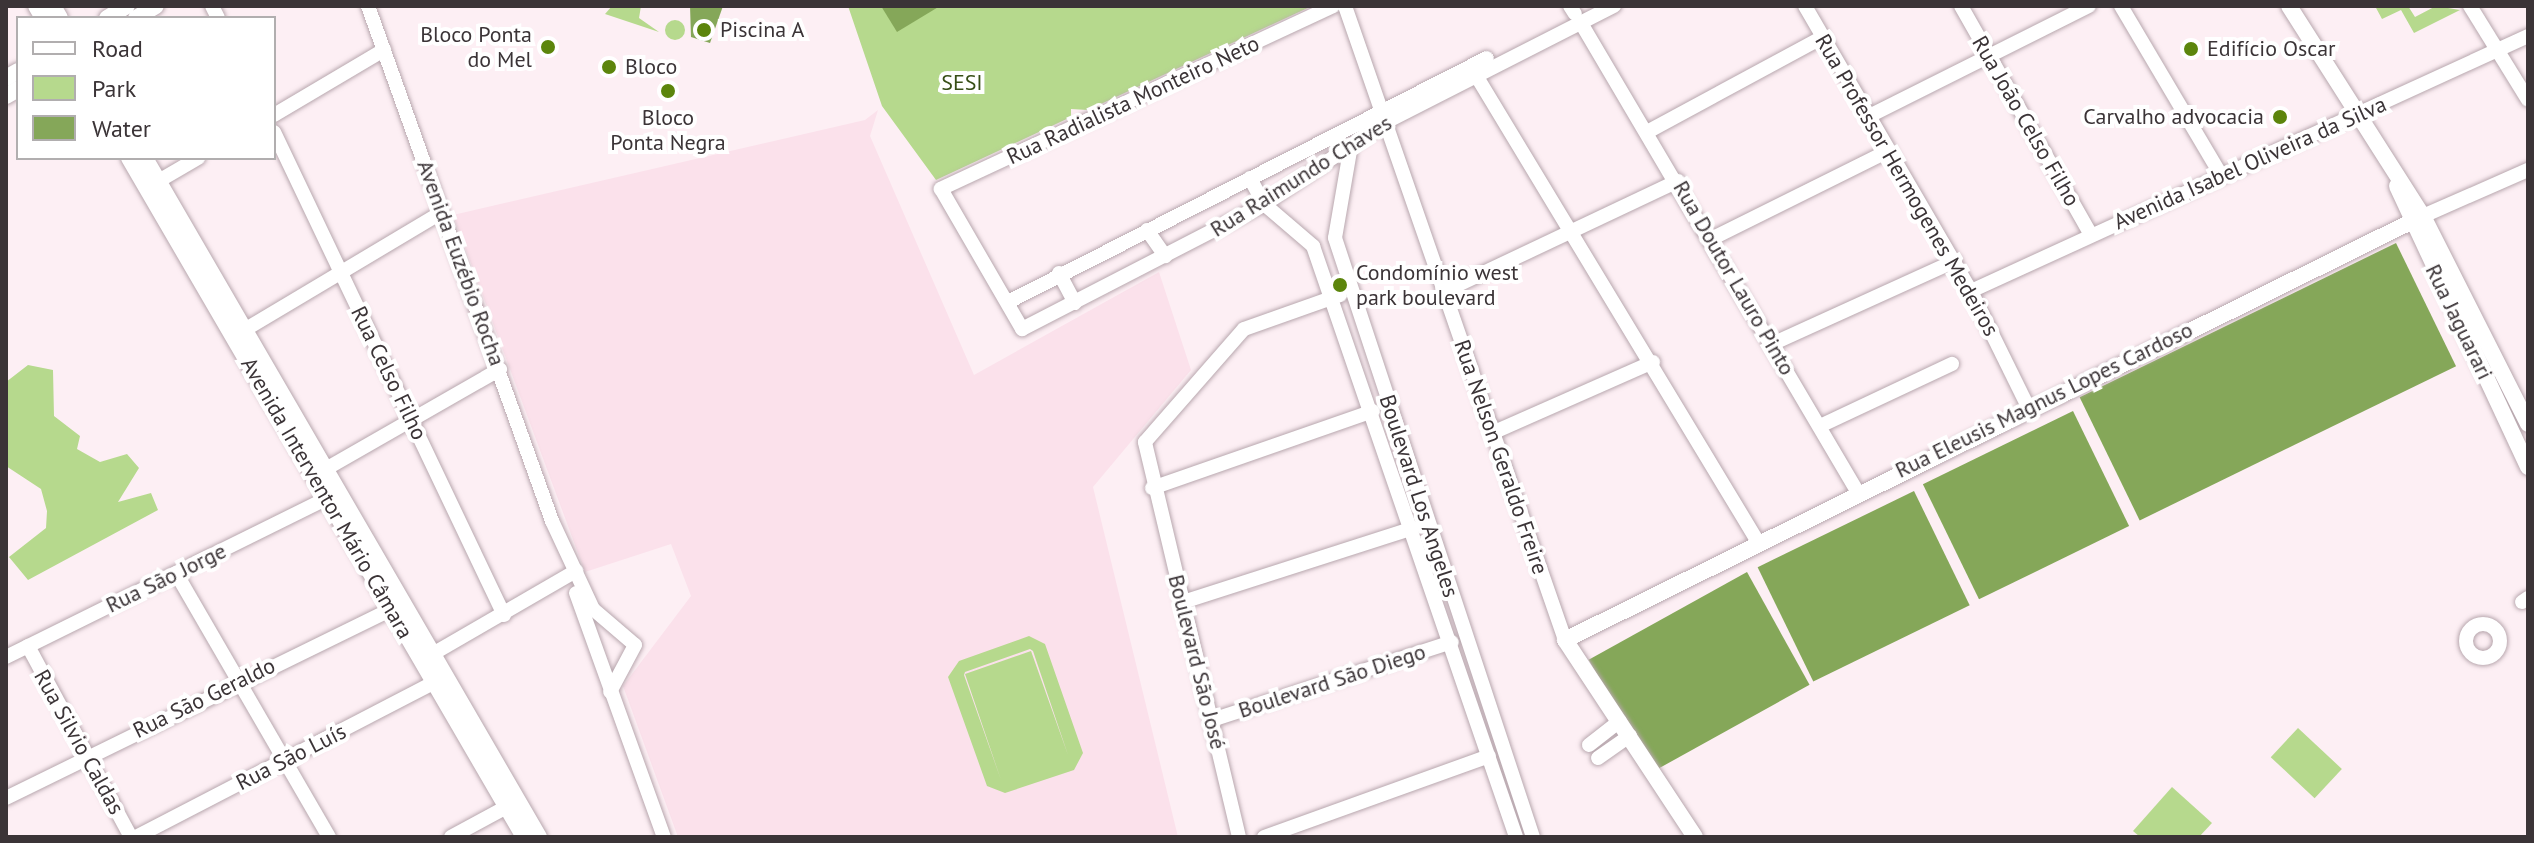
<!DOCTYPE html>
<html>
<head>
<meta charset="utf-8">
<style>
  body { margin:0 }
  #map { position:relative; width:2534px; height:843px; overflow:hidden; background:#fdeff4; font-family:"PT Sans",sans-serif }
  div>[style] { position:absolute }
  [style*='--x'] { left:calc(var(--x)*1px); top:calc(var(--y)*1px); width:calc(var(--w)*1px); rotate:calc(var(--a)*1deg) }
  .built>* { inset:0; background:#fbe1eb }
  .green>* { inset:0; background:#b6d98d; transform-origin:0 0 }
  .round { border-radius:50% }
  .water>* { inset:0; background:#85a759; transform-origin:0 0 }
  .roads { filter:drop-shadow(0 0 2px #b8a7ae) drop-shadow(0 0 2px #b8a7ae) }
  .minor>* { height:14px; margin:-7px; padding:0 7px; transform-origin:7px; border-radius:7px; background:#fff }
  .minor>.ring { margin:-7px; padding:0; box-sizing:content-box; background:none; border:14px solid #fff; border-radius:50% }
  .major>* { height:16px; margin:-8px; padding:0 8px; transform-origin:8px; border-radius:8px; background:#fff }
  .dots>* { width:22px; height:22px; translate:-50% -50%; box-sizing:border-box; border:4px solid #fff; border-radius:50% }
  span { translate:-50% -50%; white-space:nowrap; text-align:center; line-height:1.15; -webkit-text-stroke:8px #fff; paint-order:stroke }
  .poi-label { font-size:22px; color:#3b3437 }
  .left { translate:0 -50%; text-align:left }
  .right { translate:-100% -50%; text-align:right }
  .park-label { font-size:22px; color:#374e16 }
  .street-label { font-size:22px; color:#3b3437 }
  .frame { position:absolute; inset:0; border:8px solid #3b3437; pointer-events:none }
  .legend { position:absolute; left:16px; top:16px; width:260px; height:144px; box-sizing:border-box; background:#fff; border:2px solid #b1aeaf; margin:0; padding:10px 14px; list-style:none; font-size:24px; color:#3b3437 }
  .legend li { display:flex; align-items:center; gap:16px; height:40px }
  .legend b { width:40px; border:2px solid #b1aeaf }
</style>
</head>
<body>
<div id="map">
  <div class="built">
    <div style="clip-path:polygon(878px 110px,870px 136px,974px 375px,1159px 272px,1191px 370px,1093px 487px,1178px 837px,678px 837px,623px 686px,691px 596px,671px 544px,585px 572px,453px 215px,865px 120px)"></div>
  </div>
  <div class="green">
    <div style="clip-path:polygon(612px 6px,641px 6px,639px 18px,659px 32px,605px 14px)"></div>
    <div style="clip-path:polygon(848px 6px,1312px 6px,1088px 110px,1071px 109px,1071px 117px,936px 180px,882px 106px)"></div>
    <div style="clip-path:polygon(2375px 6px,2408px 6px,2415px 17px,2436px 6px,2460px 10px,2414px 33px,2401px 10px,2382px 19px)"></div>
    <div class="round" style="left:665px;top:20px;width:20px;height:20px"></div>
    <div style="clip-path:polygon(28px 365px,53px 370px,54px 416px,80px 436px,77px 449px,100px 462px,127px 454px,139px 468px,118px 502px,151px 493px,158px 510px,28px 580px,9px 557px,46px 528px,47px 511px,41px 489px,6px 466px,6px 382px)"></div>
    <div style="clip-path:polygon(evenodd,1029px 636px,1045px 644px,1083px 753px,1074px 770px,1005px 793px,987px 786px,948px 677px,959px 661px,1029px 636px,1030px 649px,1033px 651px,1068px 755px,1031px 651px,965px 674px,1001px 780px,964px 675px,965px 672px,1030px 649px)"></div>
    <div style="left:2298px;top:728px;width:60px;height:40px;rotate:43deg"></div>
    <div style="clip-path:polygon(2172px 787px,2212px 823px,2199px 837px,2140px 837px,2133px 831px)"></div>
  </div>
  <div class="water">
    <div style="clip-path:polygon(690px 6px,723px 6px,710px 43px,691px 37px)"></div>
    <div style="clip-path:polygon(881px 6px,940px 6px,897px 32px)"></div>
    <div style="left:2396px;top:243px;width:137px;height:352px;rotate:64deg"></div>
    <div style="left:2073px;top:411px;width:128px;height:167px;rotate:64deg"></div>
    <div style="left:1914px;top:491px;width:127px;height:174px;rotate:64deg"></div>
    <div style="left:1747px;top:572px;width:129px;height:181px;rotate:61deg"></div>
  </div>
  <div class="roads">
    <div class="minor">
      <div style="--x:212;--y:6;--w:13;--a:63"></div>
      <div style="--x:368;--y:6;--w:547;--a:70.34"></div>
      <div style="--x:552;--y:521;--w:97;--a:65"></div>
      <div style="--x:593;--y:609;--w:55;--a:40.6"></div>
      <div style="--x:635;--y:645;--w:53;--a:118"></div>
      <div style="--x:1333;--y:6;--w:433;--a:155"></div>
      <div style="--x:941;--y:189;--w:162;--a:59.9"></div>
      <div style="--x:1022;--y:329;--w:272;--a:-27.3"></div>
      <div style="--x:1264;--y:204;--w:147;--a:-33.9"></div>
      <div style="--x:1386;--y:122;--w:256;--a:-27"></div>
      <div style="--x:1345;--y:6;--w:671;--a:70.86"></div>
      <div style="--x:1570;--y:6;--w:9;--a:58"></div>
      <div style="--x:1805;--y:6;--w:330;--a:59.8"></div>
      <div style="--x:1971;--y:291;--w:129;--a:63.8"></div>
      <div style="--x:1961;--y:6;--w:263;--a:60.4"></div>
      <div style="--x:2121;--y:6;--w:196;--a:59.4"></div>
      <div style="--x:2470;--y:6;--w:110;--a:58.3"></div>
      <div style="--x:1581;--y:23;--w:543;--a:59.47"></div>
      <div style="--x:1471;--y:67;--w:555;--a:58.86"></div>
      <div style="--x:274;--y:115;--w:128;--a:-30.6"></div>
      <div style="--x:1869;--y:116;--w:246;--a:-26.6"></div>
      <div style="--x:1649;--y:131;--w:198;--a:-28.4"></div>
      <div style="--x:274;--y:132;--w:535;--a:64.54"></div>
      <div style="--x:1350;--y:151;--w:88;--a:99.8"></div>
      <div style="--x:1335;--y:238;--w:631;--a:71.71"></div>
      <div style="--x:1250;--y:178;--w:30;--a:62"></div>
      <div style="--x:1264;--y:204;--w:65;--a:40.6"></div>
      <div style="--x:1313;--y:246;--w:625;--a:71.04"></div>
      <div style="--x:150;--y:186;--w:56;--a:-30.3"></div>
      <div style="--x:2423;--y:216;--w:115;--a:-23.7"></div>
      <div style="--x:1147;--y:230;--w:32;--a:55"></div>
      <div style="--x:1713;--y:238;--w:195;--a:-26.4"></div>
      <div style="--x:1059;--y:273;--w:34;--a:62"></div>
      <div style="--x:1971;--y:291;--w:613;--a:-24.6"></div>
      <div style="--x:1443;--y:292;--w:260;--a:-25.3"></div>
      <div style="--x:1010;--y:301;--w:535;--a:-27"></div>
      <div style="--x:236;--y:335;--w:240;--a:-30.8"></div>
      <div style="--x:1772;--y:344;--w:201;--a:-24.4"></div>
      <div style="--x:1820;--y:426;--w:146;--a:-25.2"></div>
      <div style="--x:1492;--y:433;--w:176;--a:-23.8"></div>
      <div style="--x:317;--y:474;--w:211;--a:-29.8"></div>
      <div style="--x:1152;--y:488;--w:234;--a:-19.2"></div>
      <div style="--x:176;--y:573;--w:305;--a:59.9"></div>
      <div style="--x:576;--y:593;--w:259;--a:70.2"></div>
      <div style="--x:1183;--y:602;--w:242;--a:-17.8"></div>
      <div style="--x:2522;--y:602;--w:7;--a:-34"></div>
      <div class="ring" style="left:2466px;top:624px;width:20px;height:20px"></div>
      <div style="--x:28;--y:646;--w:217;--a:61.7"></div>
      <div style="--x:6;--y:657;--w:357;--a:-26.3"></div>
      <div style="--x:424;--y:659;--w:176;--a:-30.1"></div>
      <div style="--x:1212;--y:720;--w:252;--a:-18"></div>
      <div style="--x:1589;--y:745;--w:39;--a:-38"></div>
      <div style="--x:1598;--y:758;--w:39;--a:-35"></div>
      <div style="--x:6;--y:798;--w:439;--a:-26.1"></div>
      <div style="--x:136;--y:837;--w:346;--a:-27.4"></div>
      <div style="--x:451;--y:837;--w:72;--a:-28.4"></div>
      <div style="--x:1239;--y:837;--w:406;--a:-103.4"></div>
      <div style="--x:1145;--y:442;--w:150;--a:-48.8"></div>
      <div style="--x:1244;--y:329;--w:102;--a:-19.5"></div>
      <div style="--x:1264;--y:837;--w:239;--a:-19.8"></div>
    </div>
    <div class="major">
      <div style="--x:36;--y:6;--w:14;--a:60"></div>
      <div style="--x:53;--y:6;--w:14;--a:60"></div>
      <div style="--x:2289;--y:6;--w:249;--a:57.5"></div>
      <div style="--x:2423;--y:216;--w:233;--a:63.2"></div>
      <div style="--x:107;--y:18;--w:23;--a:-31"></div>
      <div style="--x:136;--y:18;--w:23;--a:-31"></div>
      <div style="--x:6;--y:78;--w:14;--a:-30"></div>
      <div style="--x:6;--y:96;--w:14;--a:-30"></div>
      <div style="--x:129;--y:158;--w:786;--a:59.81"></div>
      <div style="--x:145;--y:158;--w:785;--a:59.87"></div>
      <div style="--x:2397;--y:186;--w:310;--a:65"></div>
      <div style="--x:1695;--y:837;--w:236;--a:-123.4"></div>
      <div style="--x:1565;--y:640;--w:957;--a:-26.3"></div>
    </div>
  </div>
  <div class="dots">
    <div style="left:704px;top:30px;background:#5c850c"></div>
    <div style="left:548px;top:47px;background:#5c850c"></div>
    <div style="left:2191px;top:49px;background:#5c850c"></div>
    <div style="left:609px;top:67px;background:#5c850c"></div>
    <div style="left:668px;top:91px;background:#5c850c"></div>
    <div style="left:2280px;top:117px;background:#5c850c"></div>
    <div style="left:1340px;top:285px;background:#5c850c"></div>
  </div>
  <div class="poi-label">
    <span class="left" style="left:720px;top:30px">Piscina A</span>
    <span class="right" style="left:532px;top:47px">Bloco Ponta<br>do Mel</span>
    <span class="left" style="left:2207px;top:49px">Edifício Oscar</span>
    <span class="left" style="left:625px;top:67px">Bloco</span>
    <span style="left:668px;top:130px">Bloco<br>Ponta Negra</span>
    <span class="right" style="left:2264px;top:117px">Carvalho advocacia</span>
    <span class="left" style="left:1356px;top:285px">Condomínio west<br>park boulevard</span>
  </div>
  <div class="park-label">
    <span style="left:962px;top:83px">SESI</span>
  </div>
  <div class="street-label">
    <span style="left:1133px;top:100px;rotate:-25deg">Rua Radialista Monteiro Neto</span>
    <span style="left:2026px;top:121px;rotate:60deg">Rua João Celso Filho</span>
    <span style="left:2250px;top:163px;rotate:-24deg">Avenida Isabel Oliveira da Silva</span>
    <span style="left:1301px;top:176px;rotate:-32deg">Rua Raimundo Chaves</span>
    <span style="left:1907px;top:185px;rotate:60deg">Rua Professor Hermogenes Medeiros</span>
    <span style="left:461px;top:263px;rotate:70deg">Avenida Euzébio Rocha</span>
    <span style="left:1734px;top:278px;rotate:60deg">Rua Doutor Lauro Pinto</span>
    <span style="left:2459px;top:322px;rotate:64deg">Rua Jaguarari</span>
    <span style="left:389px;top:373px;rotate:64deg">Rua Celso Filho</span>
    <span style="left:2044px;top:400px;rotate:-26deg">Rua Eleusis Magnus Lopes Cardoso</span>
    <span style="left:1501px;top:457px;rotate:71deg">Rua Nelson Geraldo Freire</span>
    <span style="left:1419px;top:496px;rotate:72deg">Boulevard Los Angeles</span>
    <span style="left:327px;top:498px;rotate:60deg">Avenida Interventor Mário Câmara</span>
    <span style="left:166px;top:578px;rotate:-26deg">Rua São Jorge</span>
    <span style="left:1197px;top:662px;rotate:76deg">Boulevard São José</span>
    <span style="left:1332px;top:681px;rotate:-18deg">Boulevard São Diego</span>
    <span style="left:204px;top:698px;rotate:-26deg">Rua São Geraldo</span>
    <span style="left:79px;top:742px;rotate:61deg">Rua Silvio Caldas</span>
    <span style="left:291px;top:757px;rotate:-27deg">Rua São Luís</span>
  </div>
  <div class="frame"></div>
  <ul class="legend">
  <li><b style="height:10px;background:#fff"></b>Road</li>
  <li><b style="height:22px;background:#b6d98d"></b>Park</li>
  <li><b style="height:22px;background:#85a759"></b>Water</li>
  </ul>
</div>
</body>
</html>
